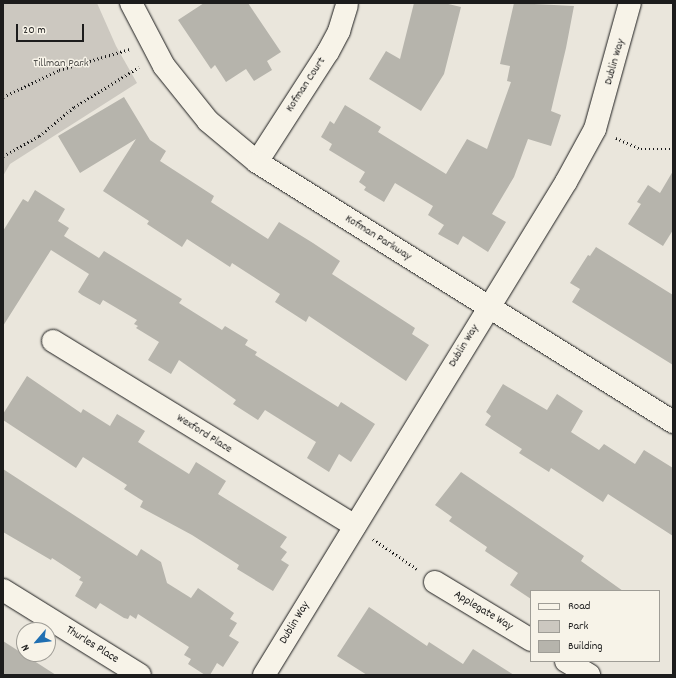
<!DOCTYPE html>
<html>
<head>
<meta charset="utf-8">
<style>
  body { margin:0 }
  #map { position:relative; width:676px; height:678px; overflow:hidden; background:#eae6dc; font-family:Dekko,sans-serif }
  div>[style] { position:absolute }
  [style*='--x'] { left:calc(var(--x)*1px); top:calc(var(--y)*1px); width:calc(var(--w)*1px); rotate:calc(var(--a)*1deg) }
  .green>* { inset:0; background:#ccc8c0 }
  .building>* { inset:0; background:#b6b4ac }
  .path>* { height:2.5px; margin-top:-1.25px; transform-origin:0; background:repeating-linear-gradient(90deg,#1c1c1c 0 1px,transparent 0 4px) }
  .roads { filter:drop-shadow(0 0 1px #1c1c1c) drop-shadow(0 0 1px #1c1c1c) }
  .minor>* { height:22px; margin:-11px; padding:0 11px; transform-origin:11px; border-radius:11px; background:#f7f3e8 }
  .tertiary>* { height:22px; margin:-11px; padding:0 11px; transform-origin:11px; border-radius:11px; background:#f7f3e8 }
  span { translate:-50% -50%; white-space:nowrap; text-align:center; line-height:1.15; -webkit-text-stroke:3px #f7f3e8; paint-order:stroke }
  .street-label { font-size:12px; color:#1c1c1c }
  .park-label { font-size:12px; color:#51504d }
  .frame { position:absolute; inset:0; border:4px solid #1c1c1c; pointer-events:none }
  .legend { position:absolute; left:530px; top:590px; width:130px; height:72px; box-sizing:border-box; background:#f7f3e8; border:1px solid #9f9d96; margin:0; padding:5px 7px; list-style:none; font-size:12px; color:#1c1c1c }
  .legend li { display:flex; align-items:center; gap:8px; height:20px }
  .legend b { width:20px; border:1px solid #9f9d96 }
  .north { position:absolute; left:16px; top:622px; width:40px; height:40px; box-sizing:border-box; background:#f7f3e8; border:1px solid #9f9d96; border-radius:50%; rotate:242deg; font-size:11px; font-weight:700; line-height:16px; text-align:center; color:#1c1c1c }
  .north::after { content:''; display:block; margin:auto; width:14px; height:18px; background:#1f6fb2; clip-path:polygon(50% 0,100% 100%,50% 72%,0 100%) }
  .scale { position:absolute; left:16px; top:24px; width:68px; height:18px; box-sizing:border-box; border:2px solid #1c1c1c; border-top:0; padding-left:5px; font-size:12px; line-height:14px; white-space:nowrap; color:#1c1c1c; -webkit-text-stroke:3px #f7f3e8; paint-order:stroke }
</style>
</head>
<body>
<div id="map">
  <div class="green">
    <div style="clip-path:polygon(3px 3px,97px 3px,116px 46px,137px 83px,10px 164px,3px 176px)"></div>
  </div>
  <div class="building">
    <div style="clip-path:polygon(204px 3px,248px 3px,281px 52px,267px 61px,272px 70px,254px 81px,246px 69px,226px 82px,215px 65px,211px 69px,178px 20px)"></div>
    <div style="clip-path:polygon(414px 3px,444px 3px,461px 7px,444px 74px,421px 111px,369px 79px,386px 51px,400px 59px)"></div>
    <div style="clip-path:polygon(514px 3px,574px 6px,566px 48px,551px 111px,561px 115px,551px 146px,528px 139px,514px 177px,492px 214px,506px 222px,488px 252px,463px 236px,458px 245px,438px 234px,444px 225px,428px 215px,433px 206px,395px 183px,384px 202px,364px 190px,366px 187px,359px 182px,365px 172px,329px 150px,332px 144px,321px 137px,330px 121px,334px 124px,345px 105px,381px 127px,378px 132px,446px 174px,467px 139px,487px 149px,511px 82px,507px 81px,510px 66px,500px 64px)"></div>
    <div style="clip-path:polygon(124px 97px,150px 140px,166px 151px,160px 161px,214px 196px,211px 202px,268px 239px,279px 222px,313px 243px,340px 261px,332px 274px,415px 328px,412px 334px,429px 345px,406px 381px,309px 316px,306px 322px,275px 302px,280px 294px,232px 263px,230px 267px,187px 239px,182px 247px,147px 224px,149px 221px,103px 191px,136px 139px,80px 173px,58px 136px)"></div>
    <div style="clip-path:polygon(673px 171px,673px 230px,663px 246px,628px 224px,641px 204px,637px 202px,648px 185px,660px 193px)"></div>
    <div style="clip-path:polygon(35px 190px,65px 209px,58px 221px,69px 228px,64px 236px,99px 258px,104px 251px,182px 299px,179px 303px,222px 330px,225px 326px,248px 340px,245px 345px,257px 352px,255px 355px,338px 407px,341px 402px,375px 424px,351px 462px,339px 454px,329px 472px,307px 458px,316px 442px,265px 410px,258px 420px,233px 404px,236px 400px,179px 360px,171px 374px,148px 360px,159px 342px,136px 328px,138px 326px,134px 324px,137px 320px,103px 300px,100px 305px,82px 295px,78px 292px,89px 274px,51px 250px,3px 326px,3px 231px,23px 199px,28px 202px)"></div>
    <div style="clip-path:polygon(596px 247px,673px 295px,673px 365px,572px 302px,580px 289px,570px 283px,588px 255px,590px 256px)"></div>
    <div style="clip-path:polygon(27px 376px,81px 413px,83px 409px,110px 426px,117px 414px,145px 431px,138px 442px,189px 474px,196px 462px,226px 481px,218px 494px,287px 537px,280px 547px,287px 552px,281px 560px,289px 565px,273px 591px,237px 569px,239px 565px,192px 535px,140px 507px,143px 501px,124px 489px,127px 485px,83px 457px,76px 468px,3px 420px,3px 414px)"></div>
    <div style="clip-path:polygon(503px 384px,547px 410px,557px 394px,583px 411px,571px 432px,599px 450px,604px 444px,635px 464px,644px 450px,673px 468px,673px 536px,608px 494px,603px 502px,551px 468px,549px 472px,519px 453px,522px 449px,485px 425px,491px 416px,486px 412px)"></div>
    <div style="clip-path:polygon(3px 469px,137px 556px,141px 549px,161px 562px,167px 583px,191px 598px,198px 588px,234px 613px,230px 619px,237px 623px,229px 636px,239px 642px,223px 667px,217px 663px,210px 675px,205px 675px,188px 664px,191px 659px,184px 655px,189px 647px,138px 614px,136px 619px,130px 615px,128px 619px,124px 618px,100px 603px,96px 609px,75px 596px,83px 582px,79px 580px,81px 577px,52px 558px,51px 560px,3px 532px)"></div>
    <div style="clip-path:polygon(461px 472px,584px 556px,581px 561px,623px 591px,531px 591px,531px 599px,510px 585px,518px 573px,485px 551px,487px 547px,449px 521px,452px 517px,435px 505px)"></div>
    <div style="clip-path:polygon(369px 607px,427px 646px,429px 642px,463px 664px,473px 649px,514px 675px,367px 675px,337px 656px)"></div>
    <div style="clip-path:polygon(3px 641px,56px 675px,3px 675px)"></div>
  </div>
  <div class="path">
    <div style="--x:3;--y:97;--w:62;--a:-25.7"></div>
    <div style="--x:59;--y:70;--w:74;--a:-16.5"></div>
    <div style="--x:616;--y:138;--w:27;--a:24"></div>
    <div style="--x:641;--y:149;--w:32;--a:0"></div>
    <div style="--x:3;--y:156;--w:41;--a:-29.1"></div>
    <div style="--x:39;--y:136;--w:45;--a:-39.6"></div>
    <div style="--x:74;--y:107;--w:76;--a:-31.6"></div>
    <div style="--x:373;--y:539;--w:53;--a:34.3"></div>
  </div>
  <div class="roads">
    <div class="minor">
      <div style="--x:257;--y:162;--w:131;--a:-57.2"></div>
      <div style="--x:328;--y:52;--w:24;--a:-62"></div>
      <div style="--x:339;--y:31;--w:27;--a:-73"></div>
      <div style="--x:53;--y:341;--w:354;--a:31.5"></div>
      <div style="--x:435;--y:582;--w:112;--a:31.1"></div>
      <div style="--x:3;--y:590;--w:161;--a:31.8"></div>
      <div style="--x:566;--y:661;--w:27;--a:31"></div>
      <div style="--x:264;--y:675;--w:578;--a:-58.51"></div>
      <div style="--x:566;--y:182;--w:60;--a:-61.3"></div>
      <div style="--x:595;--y:129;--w:131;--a:-74.5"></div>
    </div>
    <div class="tertiary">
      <div style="--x:131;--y:3;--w:71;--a:62.4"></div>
      <div style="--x:164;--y:66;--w:70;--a:51.3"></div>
      <div style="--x:208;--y:121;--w:64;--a:39.9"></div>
      <div style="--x:257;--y:162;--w:491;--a:32"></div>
    </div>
  </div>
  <div class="street-label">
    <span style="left:615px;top:62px;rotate:-74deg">Dublin Way</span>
    <span style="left:306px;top:85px;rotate:-57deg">Kofman Court</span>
    <span style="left:378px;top:238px;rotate:32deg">Kofman Parkway</span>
    <span style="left:464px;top:346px;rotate:-59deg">Dublin Way</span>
    <span style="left:204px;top:434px;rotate:32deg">Wexford Place</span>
    <span style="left:483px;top:611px;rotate:31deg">Applegate Way</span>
    <span style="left:295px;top:623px;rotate:-59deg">Dublin Way</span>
    <span style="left:92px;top:645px;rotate:32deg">Thurles Place</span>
  </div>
  <div class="park-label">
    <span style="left:61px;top:64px">Tillman Park</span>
  </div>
  <div class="frame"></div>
  <ul class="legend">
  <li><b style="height:5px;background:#f7f3e8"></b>Road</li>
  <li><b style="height:11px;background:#ccc8c0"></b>Park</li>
  <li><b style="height:11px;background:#b6b4ac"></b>Building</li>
  </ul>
  <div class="north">N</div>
  <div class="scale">20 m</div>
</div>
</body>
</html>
